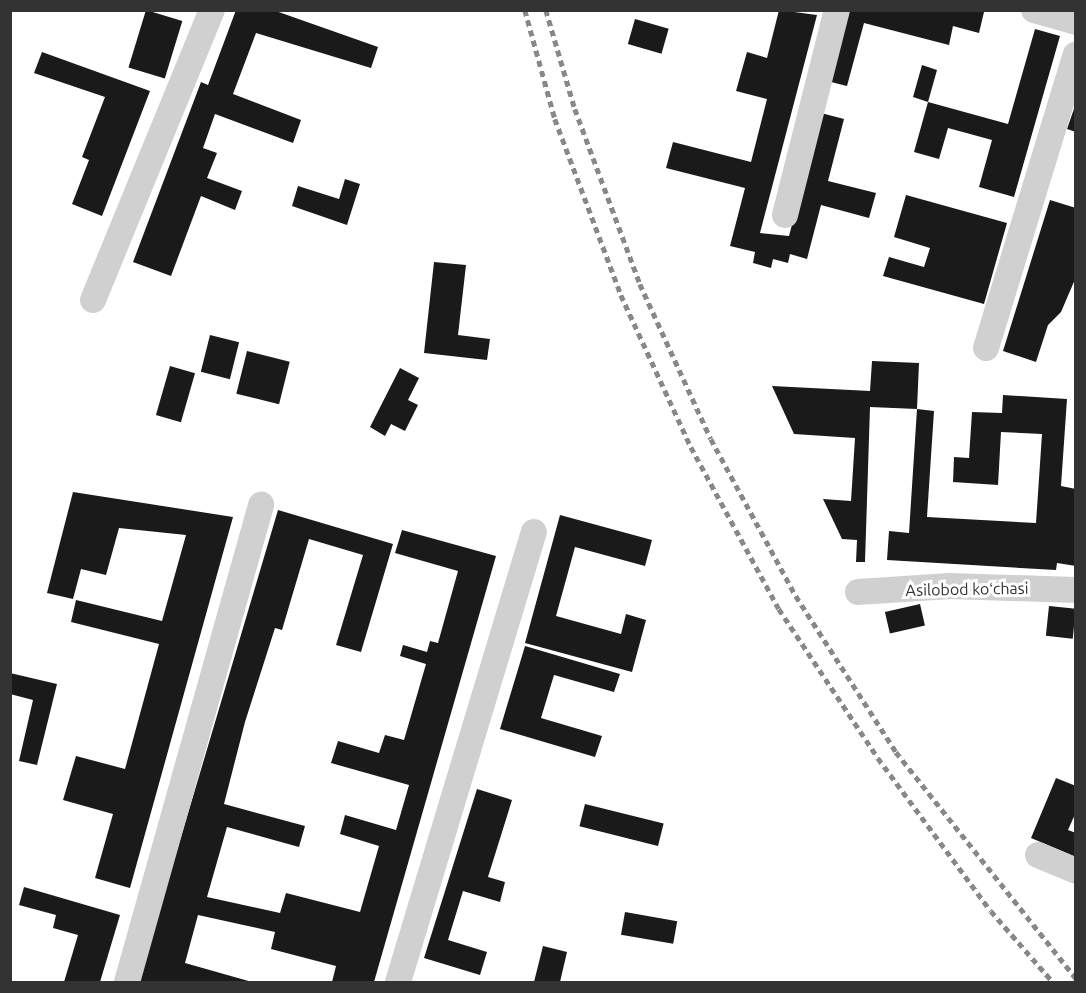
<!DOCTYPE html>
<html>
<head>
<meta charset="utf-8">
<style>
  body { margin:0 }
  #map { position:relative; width:1086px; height:993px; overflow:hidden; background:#fff; font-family:Ubuntu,sans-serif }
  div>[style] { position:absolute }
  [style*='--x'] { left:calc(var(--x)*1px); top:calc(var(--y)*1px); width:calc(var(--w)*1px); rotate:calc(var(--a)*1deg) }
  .building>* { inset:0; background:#1a1a1a; transform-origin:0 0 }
  .minor>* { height:26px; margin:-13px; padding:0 13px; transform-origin:13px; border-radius:13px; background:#d0d0d0 }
  .rail>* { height:4.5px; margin-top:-2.25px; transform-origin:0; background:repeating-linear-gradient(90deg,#888 0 6px,transparent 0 10.5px) }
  span { translate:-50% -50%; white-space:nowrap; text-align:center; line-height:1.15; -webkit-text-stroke:6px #fff; paint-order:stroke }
  .street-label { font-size:16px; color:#333 }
  .frame { position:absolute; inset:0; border:12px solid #333; pointer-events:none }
</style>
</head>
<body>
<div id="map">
  <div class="building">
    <div style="left:146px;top:10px;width:38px;height:60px;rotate:17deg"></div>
    <div style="clip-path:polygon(236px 10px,273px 10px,378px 47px,371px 68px,256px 33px,233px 94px,301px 120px,293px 143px,215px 114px,203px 148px,217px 153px,207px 178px,242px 191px,235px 210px,201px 196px,171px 276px,133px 262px,201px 82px,208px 85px)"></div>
    <div style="clip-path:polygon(779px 10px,817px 15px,760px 233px,789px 236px,821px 113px,844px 119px,828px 181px,876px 193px,869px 218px,821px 205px,807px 259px,790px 254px,788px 263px,773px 259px,771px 268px,753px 263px,755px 252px,730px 246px,745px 188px,666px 168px,673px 142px,751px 162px,767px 99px,736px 91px,747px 52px,767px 58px)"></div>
    <div style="clip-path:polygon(846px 10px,979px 10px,984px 12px,979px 33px,953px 26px,949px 45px,864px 23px,847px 86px,827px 81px)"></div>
    <div style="left:635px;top:19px;width:35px;height:26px;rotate:16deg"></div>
    <div style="clip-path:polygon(1035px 29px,1060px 36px,1014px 197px,979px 187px,992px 140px,948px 128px,939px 159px,914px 152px,928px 102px,913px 97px,922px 65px,937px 70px,928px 102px,1008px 124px)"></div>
    <div style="clip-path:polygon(42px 52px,150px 91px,102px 216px,72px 204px,89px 160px,82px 157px,105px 97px,34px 73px)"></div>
    <div style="clip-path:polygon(1075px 106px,1076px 106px,1076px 132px,1067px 129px)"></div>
    <div style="clip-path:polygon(345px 179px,360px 184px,347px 225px,292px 206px,298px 186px,339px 199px)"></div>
    <div style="clip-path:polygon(906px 195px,1007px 223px,984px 304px,883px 276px,889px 257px,924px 267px,930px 248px,894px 237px)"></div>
    <div style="clip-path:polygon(1050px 200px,1076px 208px,1076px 277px,1061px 312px,1048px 325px,1036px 362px,1003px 351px)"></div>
    <div style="clip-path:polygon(434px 262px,466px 265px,458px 335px,490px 339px,487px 360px,424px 353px)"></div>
    <div style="left:210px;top:335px;width:30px;height:38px;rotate:14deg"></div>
    <div style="left:247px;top:351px;width:44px;height:44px;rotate:14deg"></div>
    <div style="clip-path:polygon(872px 361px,919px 363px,917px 409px,870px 407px,865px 562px,856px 562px,857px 540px,842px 539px,823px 499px,851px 501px,855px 438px,794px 434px,772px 386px,870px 391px)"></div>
    <div style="left:170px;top:366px;width:26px;height:51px;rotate:16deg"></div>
    <div style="clip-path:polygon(400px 368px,419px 378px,408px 400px,418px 405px,405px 431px,391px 424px,385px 436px,370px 427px)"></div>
    <div style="clip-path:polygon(1003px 395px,1067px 399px,1061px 486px,1076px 489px,1076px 566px,1057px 563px,1056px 570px,887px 560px,889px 531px,909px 533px,917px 409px,934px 411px,927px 517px,1036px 523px,1042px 434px,1001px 432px,998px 485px,953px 482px,954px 457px,969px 458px,972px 412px,1002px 413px)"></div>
    <div style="clip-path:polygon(73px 492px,233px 517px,130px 888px,95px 878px,113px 814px,63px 800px,76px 756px,125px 769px,159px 644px,71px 622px,76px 600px,162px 621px,186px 535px,119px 528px,106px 575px,81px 569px,73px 599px,47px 593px)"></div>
    <div style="clip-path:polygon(278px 510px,393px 544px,361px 652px,336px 645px,363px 555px,309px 539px,282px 630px,275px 628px,245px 722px,224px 804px,305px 826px,299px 847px,227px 827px,207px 897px,280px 913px,286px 893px,360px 912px,379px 846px,340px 834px,345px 815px,396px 830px,409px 785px,331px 763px,338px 741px,379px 753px,385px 735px,404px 740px,426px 664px,400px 656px,403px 645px,427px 652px,430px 641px,438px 643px,458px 571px,395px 553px,402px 530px,496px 556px,374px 982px,332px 982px,336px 966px,271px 949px,275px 932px,198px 915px,185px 963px,252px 982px,138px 982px)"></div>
    <div style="clip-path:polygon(560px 515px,652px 540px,645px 566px,575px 547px,556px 616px,621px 634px,626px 614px,646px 620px,632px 672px,525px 643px)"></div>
    <div style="left:920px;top:604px;width:22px;height:36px;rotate:77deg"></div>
    <div style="left:1049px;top:606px;width:27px;height:30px;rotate:6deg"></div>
    <div style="clip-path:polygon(525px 646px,620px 674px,614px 692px,554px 675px,541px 718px,602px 736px,595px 757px,500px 729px)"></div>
    <div style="clip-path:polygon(10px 673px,57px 684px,37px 765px,19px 761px,33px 700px,10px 694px)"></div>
    <div style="clip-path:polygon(1056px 778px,1076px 786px,1076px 812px,1068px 830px,1076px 833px,1076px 857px,1031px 838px)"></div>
    <div style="clip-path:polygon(477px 789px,512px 800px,488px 877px,505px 882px,500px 902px,463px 891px,448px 940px,487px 952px,480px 975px,424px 958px)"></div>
    <div style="left:585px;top:804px;width:81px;height:23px;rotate:14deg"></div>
    <div style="clip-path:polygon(24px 887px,120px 915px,100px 982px,64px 982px,78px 935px,53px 928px,56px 915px,19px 905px)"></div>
    <div style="left:625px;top:912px;width:53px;height:23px;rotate:10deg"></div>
    <div style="clip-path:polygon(543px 946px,567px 952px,560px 982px,534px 982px)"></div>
  </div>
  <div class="minor">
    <div style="--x:1034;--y:10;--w:44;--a:15.9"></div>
    <div style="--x:785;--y:215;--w:211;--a:-75.8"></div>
    <div style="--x:93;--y:300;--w:313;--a:-67.7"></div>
    <div style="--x:986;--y:348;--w:307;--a:-73"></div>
    <div style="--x:858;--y:592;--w:92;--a:-3.7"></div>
    <div style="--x:950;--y:586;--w:126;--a:1.8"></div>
    <div style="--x:1038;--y:855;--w:41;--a:22.8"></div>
    <div style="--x:127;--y:982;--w:496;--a:-74.3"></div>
    <div style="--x:398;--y:982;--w:470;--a:-73.2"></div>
  </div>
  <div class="rail">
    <div style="--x:525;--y:10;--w:113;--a:74.6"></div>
    <div style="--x:555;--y:119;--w:188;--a:69.4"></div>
    <div style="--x:621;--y:295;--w:167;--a:65.3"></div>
    <div style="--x:691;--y:447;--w:184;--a:61.5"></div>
    <div style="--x:779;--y:609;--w:179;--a:56.4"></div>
    <div style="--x:878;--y:758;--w:190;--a:53.6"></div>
    <div style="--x:991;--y:911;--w:94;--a:48.9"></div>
    <div style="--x:546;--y:10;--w:103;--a:73.7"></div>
    <div style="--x:575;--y:109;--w:187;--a:69.6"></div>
    <div style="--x:640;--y:284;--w:170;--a:65.4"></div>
    <div style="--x:711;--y:439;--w:179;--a:61.6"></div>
    <div style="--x:796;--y:596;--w:185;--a:57.3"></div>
    <div style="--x:896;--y:752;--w:289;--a:51.5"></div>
  </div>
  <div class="street-label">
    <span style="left:967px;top:589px;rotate:-1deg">Asilobod koʻchasi</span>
  </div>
  <div class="frame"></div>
</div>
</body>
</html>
